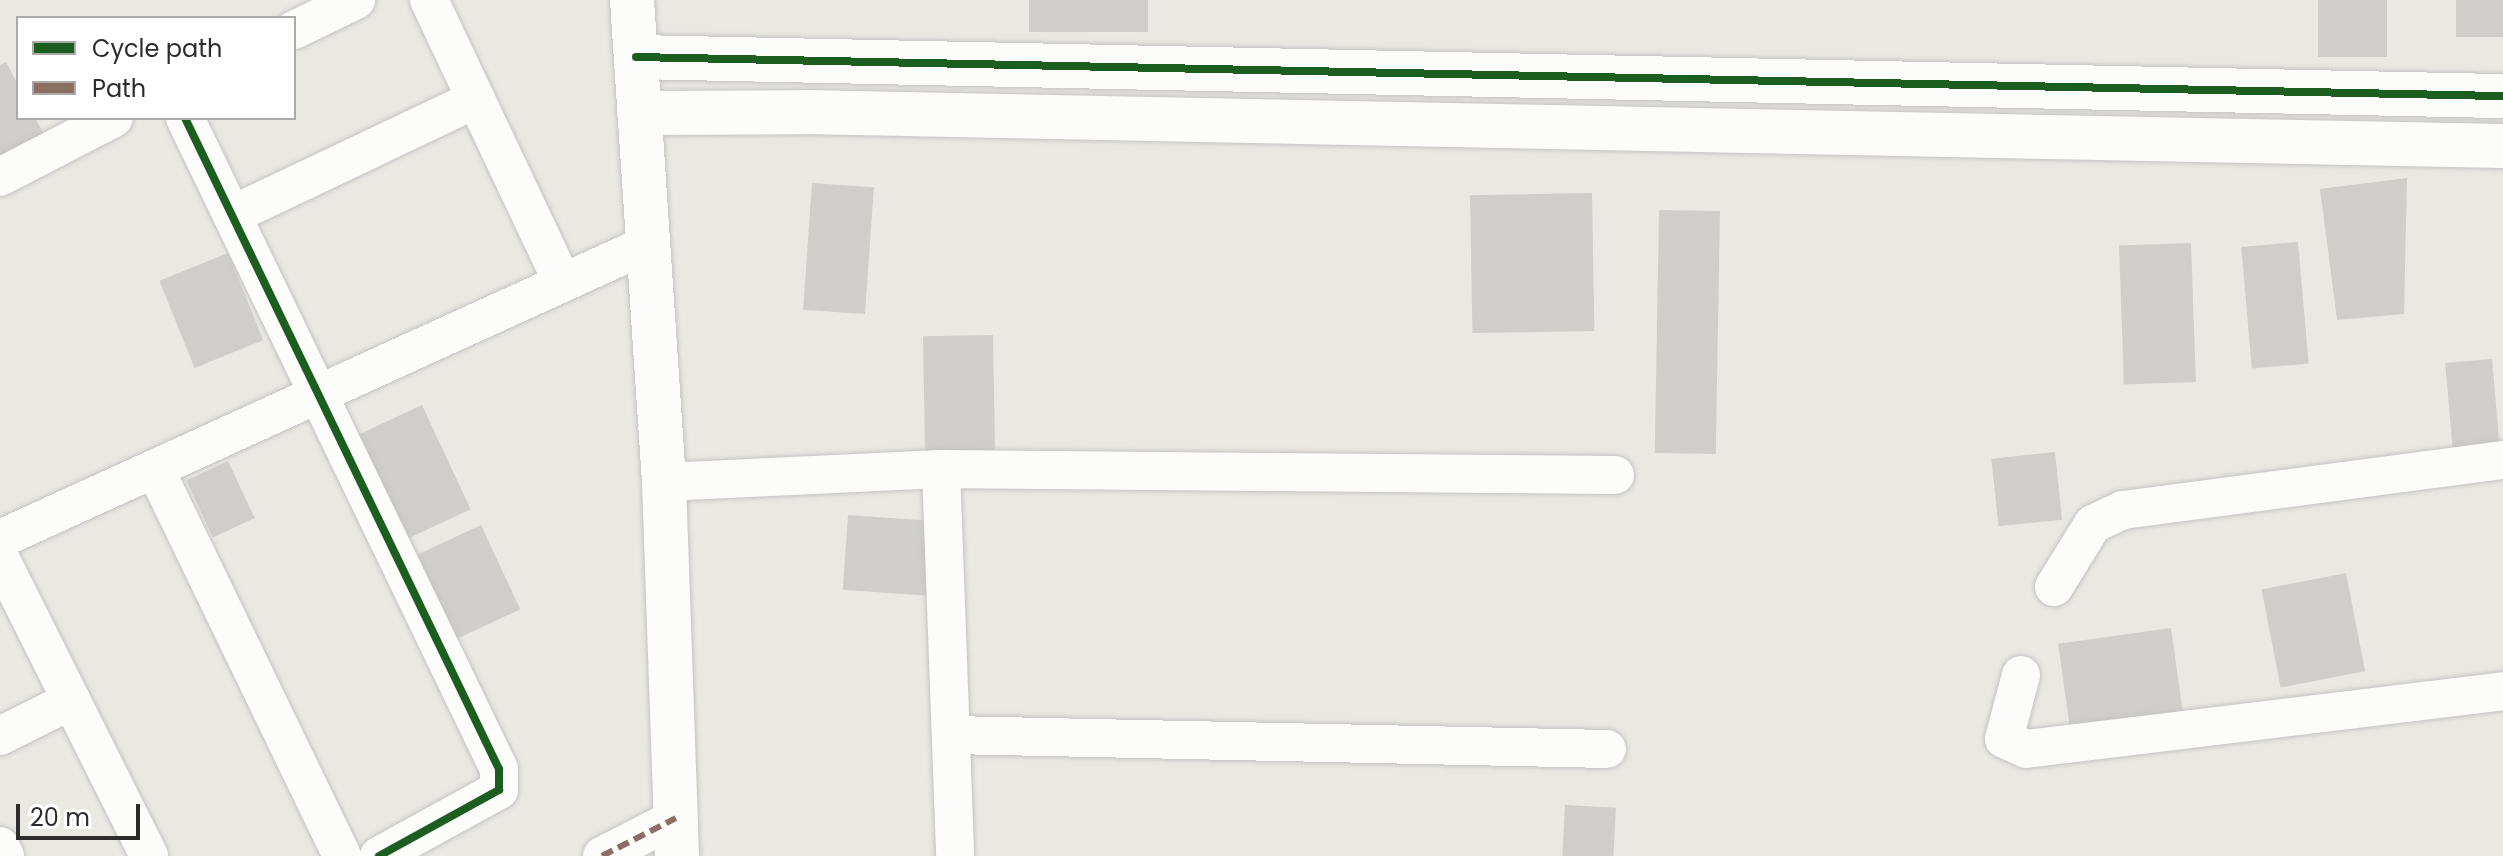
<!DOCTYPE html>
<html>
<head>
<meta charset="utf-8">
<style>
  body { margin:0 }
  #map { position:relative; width:2503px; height:856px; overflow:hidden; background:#eae8e3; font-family:Poppins,sans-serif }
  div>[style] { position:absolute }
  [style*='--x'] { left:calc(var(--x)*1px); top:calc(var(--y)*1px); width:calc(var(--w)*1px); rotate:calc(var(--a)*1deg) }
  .building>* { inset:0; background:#cfceca; transform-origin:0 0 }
  .roads { filter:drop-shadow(0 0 2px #c4c3c3) drop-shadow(0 0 2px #c4c3c3) }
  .minor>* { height:38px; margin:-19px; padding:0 19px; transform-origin:19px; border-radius:19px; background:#fcfcfb }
  .tertiary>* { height:44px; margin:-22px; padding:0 22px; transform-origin:22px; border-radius:22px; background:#fcfcfb }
  .quiet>* { height:6px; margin-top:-3px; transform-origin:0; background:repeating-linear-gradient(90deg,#8d6e63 0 12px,transparent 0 18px) }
  .cycleway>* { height:8px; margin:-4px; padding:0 4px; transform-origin:4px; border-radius:4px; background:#1b5e20 }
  span { translate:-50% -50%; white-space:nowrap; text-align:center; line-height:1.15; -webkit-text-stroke:6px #fff; paint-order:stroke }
  .legend { position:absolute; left:16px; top:16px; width:280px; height:104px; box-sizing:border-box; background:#fff; border:2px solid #ababab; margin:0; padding:10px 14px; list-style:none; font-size:24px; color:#2c2c2c }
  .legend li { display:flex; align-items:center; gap:16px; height:40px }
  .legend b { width:40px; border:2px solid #ababab }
  .scale { position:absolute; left:16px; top:804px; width:124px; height:36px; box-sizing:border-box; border:4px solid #2c2c2c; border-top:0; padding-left:10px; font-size:24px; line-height:28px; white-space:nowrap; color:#2c2c2c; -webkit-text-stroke:6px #fff; paint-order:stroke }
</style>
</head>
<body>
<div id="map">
  <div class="building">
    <div style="left:1029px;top:0;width:119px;height:32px"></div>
    <div style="left:2318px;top:0;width:69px;height:57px"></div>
    <div style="left:2456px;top:0;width:47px;height:37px"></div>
    <div style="clip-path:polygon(6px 62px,18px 85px,18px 118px,35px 118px,45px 136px,0 160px,0 65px)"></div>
    <div style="clip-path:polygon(2407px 178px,2404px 314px,2337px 320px,2320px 189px)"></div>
    <div style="left:812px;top:183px;width:62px;height:127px;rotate:4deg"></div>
    <div style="left:1592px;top:193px;width:138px;height:122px;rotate:89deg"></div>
    <div style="left:1659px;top:210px;width:61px;height:243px;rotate:1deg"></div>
    <div style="left:2298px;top:242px;width:122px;height:57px;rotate:85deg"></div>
    <div style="left:2191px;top:243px;width:139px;height:72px;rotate:88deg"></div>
    <div style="left:228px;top:253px;width:94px;height:74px;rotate:68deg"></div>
    <div style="left:993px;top:335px;width:116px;height:70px;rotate:89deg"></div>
    <div style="left:2492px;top:359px;width:101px;height:47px;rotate:85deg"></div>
    <div style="left:422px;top:405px;width:115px;height:74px;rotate:65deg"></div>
    <div style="left:2055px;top:452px;width:68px;height:64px;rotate:84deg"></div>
    <div style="left:228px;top:461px;width:63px;height:46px;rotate:65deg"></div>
    <div style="left:848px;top:515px;width:90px;height:75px;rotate:4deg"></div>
    <div style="left:481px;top:525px;width:93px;height:84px;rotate:65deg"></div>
    <div style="left:2346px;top:573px;width:100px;height:86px;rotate:79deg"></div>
    <div style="left:2171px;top:628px;width:88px;height:114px;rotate:82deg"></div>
    <div style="left:1565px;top:805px;width:51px;height:51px;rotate:3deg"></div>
  </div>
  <div class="roads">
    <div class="minor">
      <div style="--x:429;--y:0;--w:313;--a:64.7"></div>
      <div style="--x:294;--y:30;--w:69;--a:-25.8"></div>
      <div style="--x:185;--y:118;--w:723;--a:64.25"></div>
      <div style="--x:499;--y:769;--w:21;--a:90"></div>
      <div style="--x:499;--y:790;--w:137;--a:151.2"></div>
      <div style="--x:0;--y:177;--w:128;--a:-27.4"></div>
      <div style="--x:232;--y:215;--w:270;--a:-25.4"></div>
      <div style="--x:155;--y:469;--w:430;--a:64.2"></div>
      <div style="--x:941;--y:469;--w:674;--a:0.51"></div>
      <div style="--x:664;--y:482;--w:277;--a:-2.7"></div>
      <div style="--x:941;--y:469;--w:387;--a:87.9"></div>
      <div style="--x:0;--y:539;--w:710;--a:-24.47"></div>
      <div style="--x:0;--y:558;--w:333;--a:63.4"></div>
      <div style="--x:2054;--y:587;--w:74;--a:-58.2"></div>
      <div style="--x:2093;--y:524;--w:33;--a:-25"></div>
      <div style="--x:2123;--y:510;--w:383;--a:-7.5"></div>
      <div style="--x:2021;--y:675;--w:66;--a:104.9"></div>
      <div style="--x:2004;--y:739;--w:24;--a:24"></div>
      <div style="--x:2026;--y:749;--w:481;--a:-6.9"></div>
      <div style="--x:951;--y:735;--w:656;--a:1.22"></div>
      <div style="--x:0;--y:736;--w:80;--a:-26.6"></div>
      <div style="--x:0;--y:846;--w:11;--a:63"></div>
      <div style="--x:602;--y:856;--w:83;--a:-27.2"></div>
    </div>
    <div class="tertiary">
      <div style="--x:632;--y:0;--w:483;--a:86.2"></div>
      <div style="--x:664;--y:482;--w:374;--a:88"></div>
      <div style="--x:636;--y:57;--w:1867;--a:1.2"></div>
      <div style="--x:639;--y:113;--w:166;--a:-0.3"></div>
      <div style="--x:805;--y:112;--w:1698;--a:1.15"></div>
    </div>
  </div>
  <div class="quiet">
    <div style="--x:602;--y:856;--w:83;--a:-27.2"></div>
  </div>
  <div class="cycleway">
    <div style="--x:636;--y:57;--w:1867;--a:1.2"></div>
    <div style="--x:185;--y:118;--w:723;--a:64.25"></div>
    <div style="--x:499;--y:769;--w:21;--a:90"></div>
    <div style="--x:499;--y:790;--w:137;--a:151.2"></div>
  </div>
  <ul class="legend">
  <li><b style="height:10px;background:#1b5e20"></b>Cycle path</li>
  <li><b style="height:10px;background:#8d6e63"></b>Path</li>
  </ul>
  <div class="scale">20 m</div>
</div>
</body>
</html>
